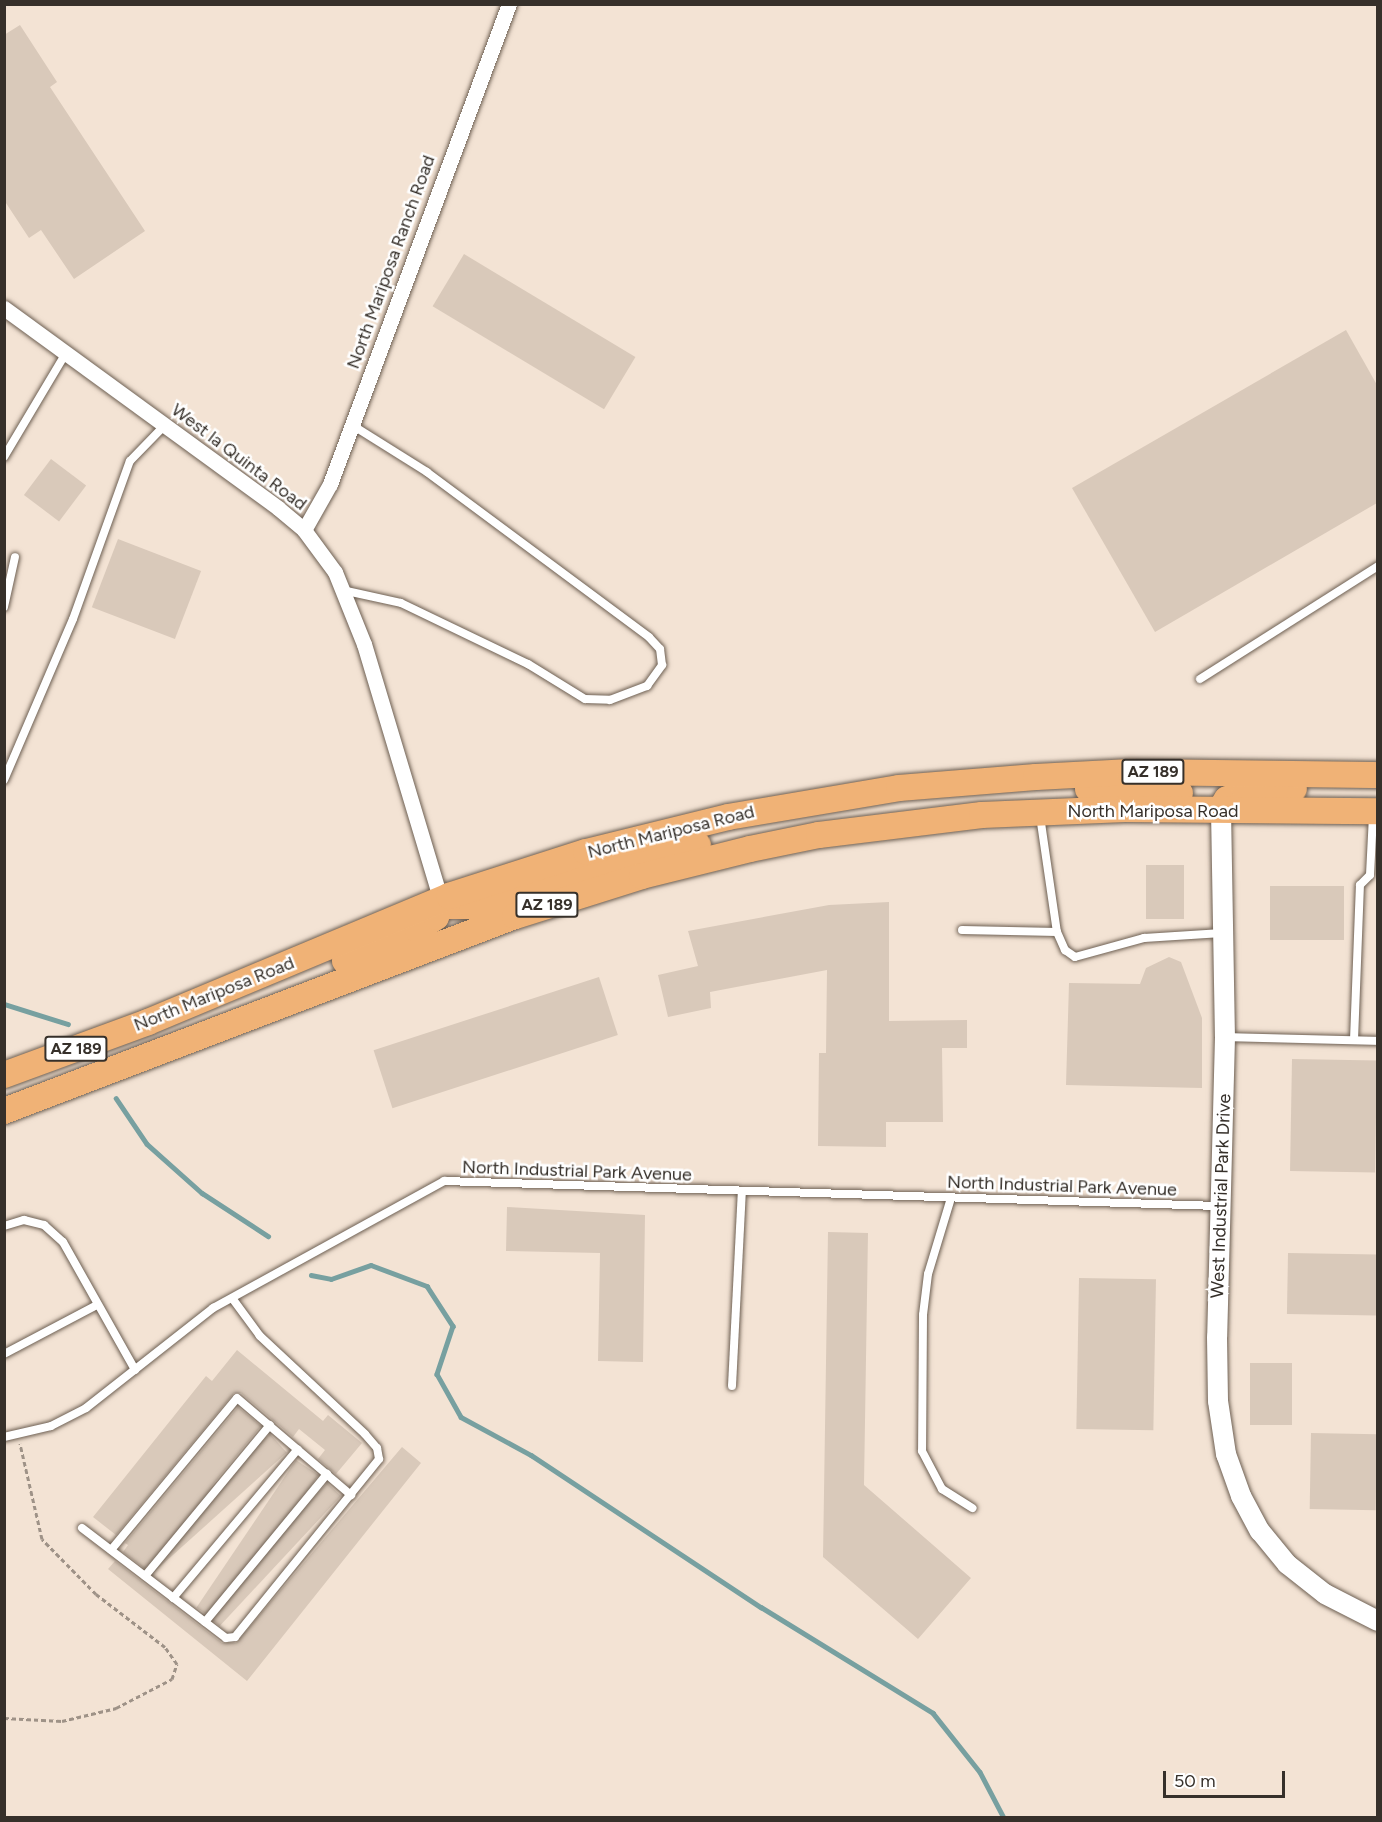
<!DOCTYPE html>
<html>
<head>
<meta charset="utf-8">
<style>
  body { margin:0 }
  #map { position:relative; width:1382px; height:1822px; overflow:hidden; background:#f3e3d4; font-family:Figtree,sans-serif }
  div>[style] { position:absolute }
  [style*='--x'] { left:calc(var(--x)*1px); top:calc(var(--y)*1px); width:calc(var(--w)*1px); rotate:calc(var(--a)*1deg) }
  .stream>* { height:4.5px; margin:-2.25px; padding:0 2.25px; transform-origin:2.25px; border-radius:2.25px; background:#77a0a0 }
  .building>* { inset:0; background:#d9c9ba; transform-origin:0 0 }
  .path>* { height:3px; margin-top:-1.5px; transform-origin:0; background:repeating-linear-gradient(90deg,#9e9287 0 4.5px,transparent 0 7.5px) }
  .roads { filter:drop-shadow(0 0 2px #6d5f52) drop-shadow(0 0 2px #6d5f52) }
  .service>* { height:8px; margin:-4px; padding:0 4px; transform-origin:4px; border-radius:4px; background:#fff }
  .minor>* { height:15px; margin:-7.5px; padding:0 7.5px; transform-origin:7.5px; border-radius:7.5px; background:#fff }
  .tertiary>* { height:20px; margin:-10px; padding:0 10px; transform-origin:10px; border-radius:10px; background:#fff }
  .trunk>* { height:26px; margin:-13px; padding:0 13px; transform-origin:13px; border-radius:13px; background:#f0b276 }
  span { translate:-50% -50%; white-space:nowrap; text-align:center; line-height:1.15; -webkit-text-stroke:5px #fff; paint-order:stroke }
  .shield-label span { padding:2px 4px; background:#fff; border:2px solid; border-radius:4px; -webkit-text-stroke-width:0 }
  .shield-label { font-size:16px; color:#36302a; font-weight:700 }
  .street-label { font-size:18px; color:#36302a }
  .frame { position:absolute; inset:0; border:6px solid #36302a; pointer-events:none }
  .scale { position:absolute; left:1163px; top:1771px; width:122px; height:27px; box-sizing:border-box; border:3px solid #36302a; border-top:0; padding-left:8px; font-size:18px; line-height:21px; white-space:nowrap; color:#36302a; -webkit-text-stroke:4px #fff; paint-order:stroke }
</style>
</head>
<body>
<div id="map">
  <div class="stream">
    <div style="--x:4;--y:1004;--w:67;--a:17.4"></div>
    <div style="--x:116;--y:1098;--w:55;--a:56"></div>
    <div style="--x:147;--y:1144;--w:74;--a:41.7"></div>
    <div style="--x:202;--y:1193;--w:79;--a:33.1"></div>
    <div style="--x:311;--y:1275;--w:20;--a:11"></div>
    <div style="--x:331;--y:1279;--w:42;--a:-19.3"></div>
    <div style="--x:371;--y:1265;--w:60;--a:20.6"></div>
    <div style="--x:427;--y:1286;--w:48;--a:57"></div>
    <div style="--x:453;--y:1326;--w:51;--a:108.4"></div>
    <div style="--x:437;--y:1374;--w:49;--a:60.8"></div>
    <div style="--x:461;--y:1417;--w:80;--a:28.5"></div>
    <div style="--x:531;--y:1455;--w:276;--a:33.5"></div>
    <div style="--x:761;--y:1607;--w:202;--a:31.6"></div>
    <div style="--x:933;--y:1713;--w:75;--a:51.5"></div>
    <div style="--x:980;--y:1772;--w:52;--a:62.4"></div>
  </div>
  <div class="building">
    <div style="clip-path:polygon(20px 25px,57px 82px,50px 87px,145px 231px,74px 279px,41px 230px,29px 238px,4px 200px,4px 35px)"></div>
    <div style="left:464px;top:254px;width:200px;height:61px;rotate:31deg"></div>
    <div style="clip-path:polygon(1346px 330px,1377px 385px,1377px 503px,1155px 632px,1072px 488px)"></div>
    <div style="left:51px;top:459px;width:44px;height:45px;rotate:37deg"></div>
    <div style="left:118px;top:539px;width:89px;height:73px;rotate:21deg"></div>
    <div style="left:1146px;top:865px;width:38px;height:54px"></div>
    <div style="left:1270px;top:886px;width:74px;height:54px"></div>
    <div style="clip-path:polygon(889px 902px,889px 1021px,967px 1020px,967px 1048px,942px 1048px,943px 1122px,886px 1122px,886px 1147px,818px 1146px,819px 1053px,826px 1053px,827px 970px,710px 992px,711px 1008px,668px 1017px,658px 975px,698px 966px,688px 931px,829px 905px)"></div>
    <div style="clip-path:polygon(1169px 957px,1181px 962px,1202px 1018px,1202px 1088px,1066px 1085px,1069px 983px,1140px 984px,1146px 968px)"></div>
    <div style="left:599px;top:977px;width:61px;height:237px;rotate:72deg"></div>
    <div style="left:1292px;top:1059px;width:85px;height:112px;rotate:1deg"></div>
    <div style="clip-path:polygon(507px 1207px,645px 1215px,643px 1362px,598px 1361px,600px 1253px,506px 1251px)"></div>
    <div style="clip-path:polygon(828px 1232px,868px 1233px,864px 1485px,971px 1578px,918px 1639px,823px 1557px)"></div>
    <div style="left:1288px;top:1253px;width:89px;height:61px;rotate:1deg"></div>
    <div style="left:1079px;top:1278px;width:77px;height:151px;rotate:1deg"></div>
    <div style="clip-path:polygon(237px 1350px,323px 1421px,328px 1415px,362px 1443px,336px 1474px,318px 1459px,325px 1450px,299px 1429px,293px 1437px,241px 1393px,234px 1393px,116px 1535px,93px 1517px,206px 1376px,212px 1381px)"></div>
    <div style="left:1250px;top:1363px;width:42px;height:62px"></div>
    <div style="clip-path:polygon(238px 1407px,261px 1426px,144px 1568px,123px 1552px,128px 1545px,125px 1543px)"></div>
    <div style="left:1311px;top:1433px;width:66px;height:76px;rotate:1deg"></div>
    <div style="left:270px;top:1434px;width:25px;height:183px;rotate:48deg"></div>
    <div style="clip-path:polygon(402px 1447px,421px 1463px,247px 1681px,108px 1569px,115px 1561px,222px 1643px,236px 1643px)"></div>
    <div style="left:296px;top:1460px;width:27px;height:178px;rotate:34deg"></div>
    <div style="left:327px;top:1483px;width:19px;height:178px;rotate:43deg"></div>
  </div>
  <div class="path">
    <div style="--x:4;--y:1718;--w:58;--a:3"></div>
    <div style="--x:62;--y:1721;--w:56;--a:-13.5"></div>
    <div style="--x:116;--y:1708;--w:63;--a:-27.4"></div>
    <div style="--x:172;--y:1679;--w:16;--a:-72"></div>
    <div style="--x:177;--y:1664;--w:21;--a:-125"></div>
    <div style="--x:165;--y:1647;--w:87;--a:-142.5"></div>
    <div style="--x:96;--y:1594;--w:77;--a:-134.5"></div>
    <div style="--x:42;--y:1539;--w:98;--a:-103"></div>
  </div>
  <div class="roads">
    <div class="service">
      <div style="--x:4;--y:457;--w:121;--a:-59.2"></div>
      <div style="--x:342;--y:590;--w:60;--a:12.4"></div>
      <div style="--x:401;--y:603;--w:141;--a:25.7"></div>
      <div style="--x:528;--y:664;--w:67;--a:31.6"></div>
      <div style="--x:585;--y:699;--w:25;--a:2"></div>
      <div style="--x:610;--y:700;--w:40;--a:-21"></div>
      <div style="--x:647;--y:686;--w:26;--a:-54"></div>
      <div style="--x:662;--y:665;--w:16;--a:-97"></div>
      <div style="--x:660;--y:649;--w:16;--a:-133"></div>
      <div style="--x:649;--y:637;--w:277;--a:-143.4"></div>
      <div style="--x:427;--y:472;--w:89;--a:-147.9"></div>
      <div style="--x:4;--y:607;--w:51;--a:-77.6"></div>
      <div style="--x:1200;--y:679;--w:211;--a:-32.4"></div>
      <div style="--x:4;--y:780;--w:175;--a:-66.8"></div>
      <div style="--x:73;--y:619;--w:168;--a:-70.2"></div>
      <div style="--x:130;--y:461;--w:50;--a:-45.8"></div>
      <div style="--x:1040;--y:816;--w:117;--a:81.7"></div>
      <div style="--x:1057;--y:932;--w:20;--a:66"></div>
      <div style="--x:1065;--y:950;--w:12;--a:35"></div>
      <div style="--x:1075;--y:957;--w:72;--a:-15.4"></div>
      <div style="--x:1144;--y:938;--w:78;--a:-3.7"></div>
      <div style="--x:962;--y:930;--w:95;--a:1.2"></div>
      <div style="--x:1227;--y:1037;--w:151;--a:1.5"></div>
      <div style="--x:1354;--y:1040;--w:155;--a:-87.8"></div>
      <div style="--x:1360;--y:885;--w:14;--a:-45"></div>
      <div style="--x:1370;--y:875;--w:60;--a:-87.1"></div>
      <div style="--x:951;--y:1198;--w:79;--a:106.8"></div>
      <div style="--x:928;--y:1274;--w:41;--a:97"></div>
      <div style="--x:923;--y:1315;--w:136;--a:90.4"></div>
      <div style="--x:922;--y:1451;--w:43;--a:62.2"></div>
      <div style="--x:942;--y:1489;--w:36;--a:32"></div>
      <div style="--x:4;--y:1226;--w:21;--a:-17"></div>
      <div style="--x:24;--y:1220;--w:21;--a:14"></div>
      <div style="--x:44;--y:1225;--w:25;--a:42"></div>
      <div style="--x:63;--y:1242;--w:147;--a:60.6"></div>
      <div style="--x:4;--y:1354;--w:105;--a:-27.8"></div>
      <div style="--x:732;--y:1386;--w:195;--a:-87.1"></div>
      <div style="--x:4;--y:1437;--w:48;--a:-13.2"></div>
      <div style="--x:51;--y:1426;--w:39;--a:-27"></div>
      <div style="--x:86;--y:1408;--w:162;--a:-38.2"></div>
      <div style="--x:213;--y:1308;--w:264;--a:-28.8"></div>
      <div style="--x:444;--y:1181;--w:775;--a:1.85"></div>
      <div style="--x:82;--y:1528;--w:181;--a:37.4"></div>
      <div style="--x:226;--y:1638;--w:9;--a:-6"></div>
      <div style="--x:235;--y:1637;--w:229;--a:-51"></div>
      <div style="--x:379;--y:1459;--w:11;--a:-100"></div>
      <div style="--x:377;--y:1448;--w:18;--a:-131"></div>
      <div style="--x:365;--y:1434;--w:144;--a:-137"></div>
      <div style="--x:260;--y:1336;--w:47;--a:-126.4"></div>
      <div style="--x:111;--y:1550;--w:197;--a:-50.3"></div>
      <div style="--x:237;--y:1398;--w:150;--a:40.4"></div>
      <div style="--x:145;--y:1576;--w:196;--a:-50.4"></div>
      <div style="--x:173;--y:1598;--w:194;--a:-50"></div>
      <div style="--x:205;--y:1622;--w:192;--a:-50.5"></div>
    </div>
    <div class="minor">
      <div style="--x:4;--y:308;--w:339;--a:36.1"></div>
      <div style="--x:278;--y:508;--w:34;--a:40"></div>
      <div style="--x:304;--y:530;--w:52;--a:53.6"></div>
      <div style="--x:335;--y:572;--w:78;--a:68.1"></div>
      <div style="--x:364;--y:644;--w:267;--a:73.3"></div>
      <div style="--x:304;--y:530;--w:53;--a:-60.5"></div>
      <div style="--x:330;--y:484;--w:512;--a:-69.55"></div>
    </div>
    <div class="tertiary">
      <div style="--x:1221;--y:810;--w:227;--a:89"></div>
      <div style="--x:1225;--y:1037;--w:300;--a:91.5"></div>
      <div style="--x:1217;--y:1337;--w:64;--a:89.1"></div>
      <div style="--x:1218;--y:1401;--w:54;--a:81.4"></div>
      <div style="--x:1226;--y:1454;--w:45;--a:70.3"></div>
      <div style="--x:1241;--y:1496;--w:40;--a:62"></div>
      <div style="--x:1260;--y:1531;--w:43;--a:50.7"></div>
      <div style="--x:1287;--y:1564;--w:48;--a:38.3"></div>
      <div style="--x:1325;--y:1594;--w:59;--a:27"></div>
    </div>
    <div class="trunk">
      <div style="--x:1088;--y:789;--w:92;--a:2.5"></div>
      <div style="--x:1222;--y:807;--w:9;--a:-58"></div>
      <div style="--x:1227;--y:799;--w:19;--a:-18"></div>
      <div style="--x:1245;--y:793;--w:49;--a:-4.7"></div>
      <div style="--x:449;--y:906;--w:23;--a:0"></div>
      <div style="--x:472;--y:906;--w:234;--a:-15.1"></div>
      <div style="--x:345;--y:961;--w:79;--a:-23"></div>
      <div style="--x:418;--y:930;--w:22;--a:-36"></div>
      <div style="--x:436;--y:917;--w:15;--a:-70"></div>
      <div style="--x:4;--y:1075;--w:153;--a:-20.2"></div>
      <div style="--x:148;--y:1022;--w:326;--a:-22.7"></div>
      <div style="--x:449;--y:896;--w:144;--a:-17.8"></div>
      <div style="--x:586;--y:852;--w:146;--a:-13.8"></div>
      <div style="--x:728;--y:817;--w:173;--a:-9.6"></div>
      <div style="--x:899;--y:788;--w:137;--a:-4.6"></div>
      <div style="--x:1036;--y:777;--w:95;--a:-3"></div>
      <div style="--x:1131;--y:772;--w:247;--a:0.7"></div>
      <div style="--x:4;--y:1111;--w:547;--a:-20.89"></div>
      <div style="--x:515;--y:916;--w:133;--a:-17.5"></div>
      <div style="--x:642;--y:876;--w:111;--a:-14"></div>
      <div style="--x:750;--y:849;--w:70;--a:-11.5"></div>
      <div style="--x:819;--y:835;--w:164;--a:-7"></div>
      <div style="--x:982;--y:815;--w:143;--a:-2.4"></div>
      <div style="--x:1125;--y:809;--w:253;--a:0.5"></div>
    </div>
  </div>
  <div class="shield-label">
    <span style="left:1153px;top:772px">AZ 189</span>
    <span style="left:547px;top:905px">AZ 189</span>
    <span style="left:76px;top:1049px">AZ 189</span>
  </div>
  <div class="street-label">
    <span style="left:391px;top:262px;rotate:-70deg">North Mariposa Ranch Road</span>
    <span style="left:239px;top:457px;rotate:37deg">West la Quinta Road</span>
    <span style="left:1153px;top:811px">North Mariposa Road</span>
    <span style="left:671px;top:832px;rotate:-14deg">North Mariposa Road</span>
    <span style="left:214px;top:994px;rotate:-22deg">North Mariposa Road</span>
    <span style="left:577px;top:1171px;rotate:2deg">North Industrial Park Avenue</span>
    <span style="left:1062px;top:1186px;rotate:2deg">North Industrial Park Avenue</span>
    <span style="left:1221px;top:1196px;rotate:-88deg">West Industrial Park Drive</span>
  </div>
  <div class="frame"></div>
  <div class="scale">50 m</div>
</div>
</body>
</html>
